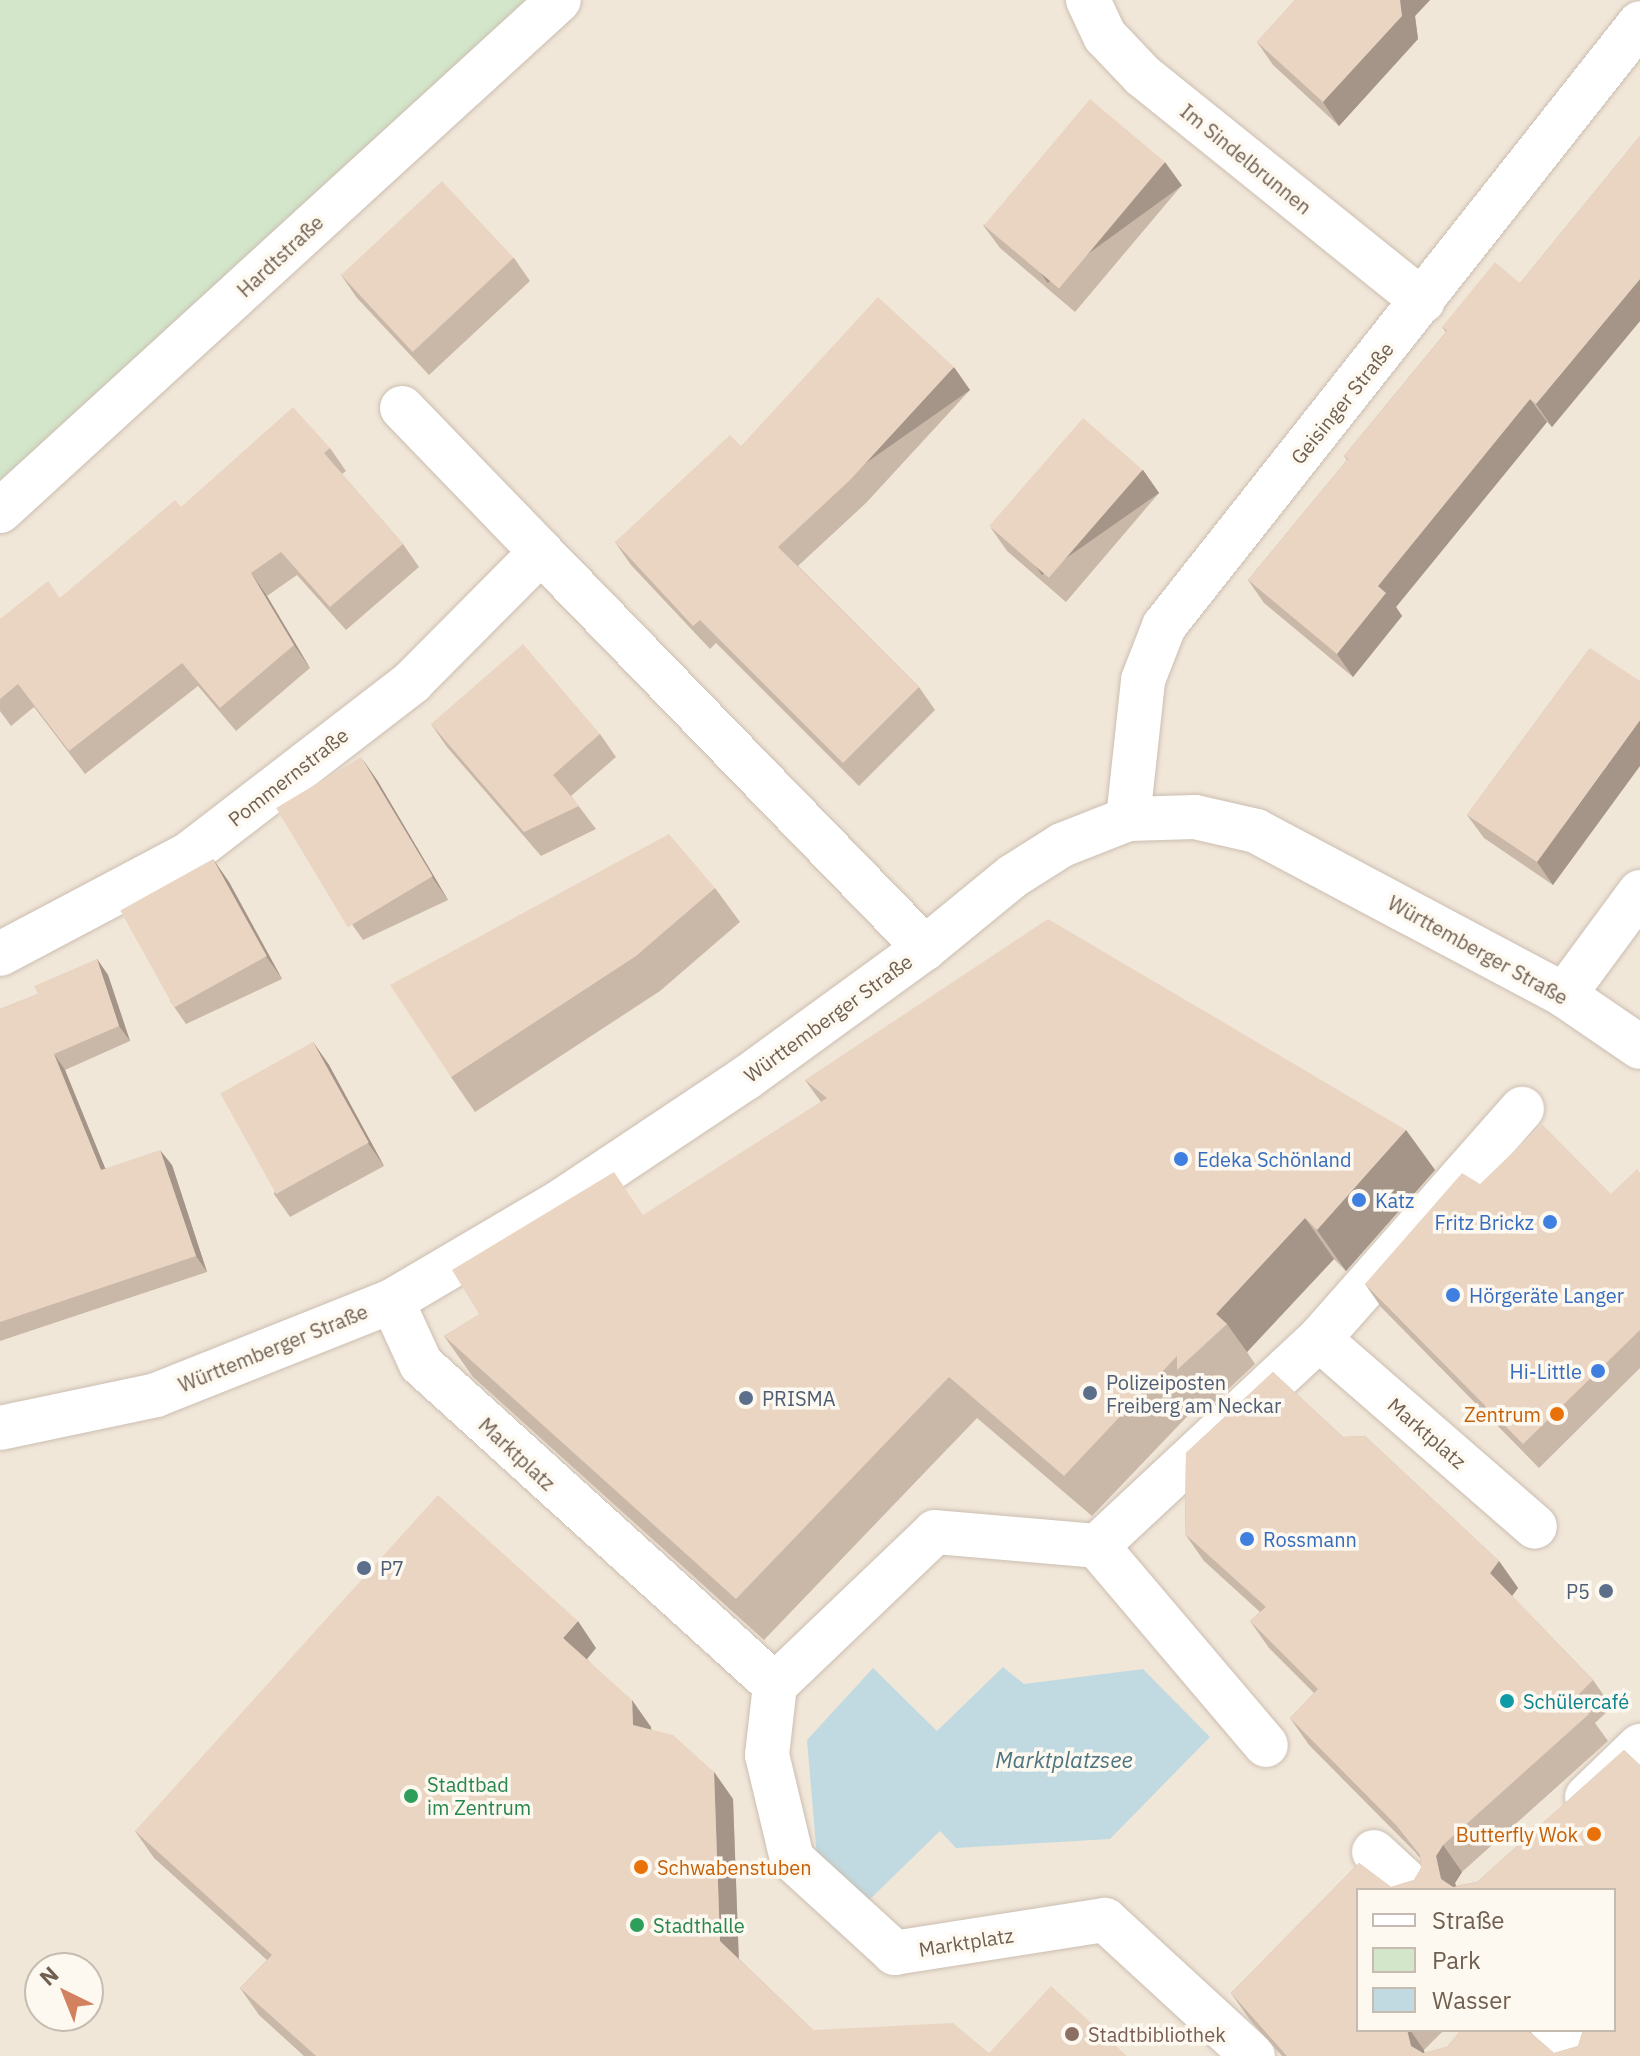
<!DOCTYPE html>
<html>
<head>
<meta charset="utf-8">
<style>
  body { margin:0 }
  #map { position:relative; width:1640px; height:2056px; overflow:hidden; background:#faf5ea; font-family:"IBM Plex Sans",sans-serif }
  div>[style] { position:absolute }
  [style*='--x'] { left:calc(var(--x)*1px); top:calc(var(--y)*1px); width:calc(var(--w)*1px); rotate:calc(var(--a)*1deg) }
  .residential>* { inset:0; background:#f1e7d9 }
  .green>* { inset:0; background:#d3e6ca }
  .water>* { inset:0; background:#c1dae1 }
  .roads { filter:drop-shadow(0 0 2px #cbbeb1) drop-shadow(0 0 2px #cbbeb1) }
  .minor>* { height:44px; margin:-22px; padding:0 22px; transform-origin:22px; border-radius:22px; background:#fff }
  .wall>* { inset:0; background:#c9b7a8 }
  .shaded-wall>* { inset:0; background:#a49588; transform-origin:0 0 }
  .building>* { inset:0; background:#ead5c3; transform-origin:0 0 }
  .dots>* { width:22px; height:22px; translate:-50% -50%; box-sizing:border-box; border:4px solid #fdf9f0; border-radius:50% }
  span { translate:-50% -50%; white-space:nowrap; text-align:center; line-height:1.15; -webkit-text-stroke:7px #fdf9f0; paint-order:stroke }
  .street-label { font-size:20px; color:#715f50 }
  .shop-label { font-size:20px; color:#366cbe }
  .left { translate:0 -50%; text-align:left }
  .right { translate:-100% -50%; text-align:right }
  .service-label { font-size:20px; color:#4e5e75 }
  .food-label { font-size:20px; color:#c56008 }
  .culture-label { font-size:20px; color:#0d838f }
  .leisure-label { font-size:20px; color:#27864d }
  .education-label { font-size:20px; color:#785e54 }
  .water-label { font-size:22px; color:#4c7481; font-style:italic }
  .legend { position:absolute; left:1356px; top:1888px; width:260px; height:144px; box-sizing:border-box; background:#fdf9f0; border:2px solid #c5bbb0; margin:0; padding:10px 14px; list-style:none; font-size:24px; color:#715f50 }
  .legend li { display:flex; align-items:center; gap:16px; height:40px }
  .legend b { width:40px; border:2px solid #c5bbb0 }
  .north { position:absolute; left:24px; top:1952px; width:80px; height:80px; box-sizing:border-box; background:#fdf9f0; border:2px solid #c5bbb0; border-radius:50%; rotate:317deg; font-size:22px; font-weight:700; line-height:32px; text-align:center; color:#715f50 }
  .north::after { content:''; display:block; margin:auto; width:28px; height:36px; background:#d3825f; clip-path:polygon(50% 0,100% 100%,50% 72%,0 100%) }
</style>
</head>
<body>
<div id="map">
  <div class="residential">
    <div style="clip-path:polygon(evenodd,559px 0,1640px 0,1640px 2056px,0 2056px,0 511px,559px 0,1358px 1890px,1614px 1890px,1614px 2030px,1358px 2030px,1358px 1890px,559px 0,40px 1968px,88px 1968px,88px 2016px,40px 2016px,40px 1968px)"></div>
  </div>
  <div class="green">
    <div style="clip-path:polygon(0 0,559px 0,0 511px)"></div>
  </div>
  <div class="water">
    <div style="clip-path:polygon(1003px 1667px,1024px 1684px,1143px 1669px,1210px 1737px,1110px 1839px,956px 1848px,940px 1831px,866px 1903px,817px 1858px,807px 1740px,873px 1668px,937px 1731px)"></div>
  </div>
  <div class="roads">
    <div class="minor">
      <div style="--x:1088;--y:0;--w:40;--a:65"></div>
      <div style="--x:1105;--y:36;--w:55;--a:46.5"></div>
      <div style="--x:1143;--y:76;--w:359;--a:38.8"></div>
      <div style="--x:402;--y:408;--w:200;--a:46"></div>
      <div style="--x:0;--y:511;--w:757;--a:-42.43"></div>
      <div style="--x:1128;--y:819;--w:140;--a:-83.8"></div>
      <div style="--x:1143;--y:680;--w:58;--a:-68.7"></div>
      <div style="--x:1164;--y:626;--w:768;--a:-51.71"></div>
      <div style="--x:0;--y:954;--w:214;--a:-27.9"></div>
      <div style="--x:189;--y:854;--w:282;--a:-37.6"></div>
      <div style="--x:412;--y:682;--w:183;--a:-45.2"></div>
      <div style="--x:541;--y:552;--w:552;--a:45.88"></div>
      <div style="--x:1564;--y:995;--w:128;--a:-53.6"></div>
      <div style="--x:392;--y:1301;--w:69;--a:65.3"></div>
      <div style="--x:421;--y:1364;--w:478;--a:42.2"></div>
      <div style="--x:1319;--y:1339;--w:286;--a:41"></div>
      <div style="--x:0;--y:1428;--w:159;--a:-11.9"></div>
      <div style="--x:156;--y:1395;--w:254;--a:-21.7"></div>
      <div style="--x:392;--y:1301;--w:195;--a:-30.5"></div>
      <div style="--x:560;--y:1202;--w:224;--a:-33.7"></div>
      <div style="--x:746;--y:1078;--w:221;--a:-36"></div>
      <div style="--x:925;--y:948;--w:114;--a:-39.3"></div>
      <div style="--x:1013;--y:876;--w:58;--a:-32.3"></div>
      <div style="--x:1062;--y:845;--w:71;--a:-21.5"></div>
      <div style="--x:1128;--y:819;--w:67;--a:-1.7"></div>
      <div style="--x:1195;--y:817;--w:63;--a:12.9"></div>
      <div style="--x:1256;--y:831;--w:349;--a:28"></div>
      <div style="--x:1564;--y:995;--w:92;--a:34.4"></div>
      <div style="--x:1097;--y:1546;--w:304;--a:-43"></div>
      <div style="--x:1319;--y:1339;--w:307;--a:-48.6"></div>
      <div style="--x:1587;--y:1797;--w:74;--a:-43.9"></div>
      <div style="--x:1374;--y:1852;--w:56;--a:42.8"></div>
      <div style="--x:1553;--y:2030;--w:37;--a:45"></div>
      <div style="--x:1253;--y:2056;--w:201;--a:-137.4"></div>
      <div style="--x:1105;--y:1920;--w:213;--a:171.1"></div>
      <div style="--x:895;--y:1953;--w:139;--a:-137.6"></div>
      <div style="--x:792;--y:1859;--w:107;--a:-103.5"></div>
      <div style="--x:767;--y:1755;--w:70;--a:-83.5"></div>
      <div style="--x:775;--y:1685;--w:221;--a:-43.7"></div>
      <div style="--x:935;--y:1532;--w:163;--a:4.9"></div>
      <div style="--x:1097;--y:1546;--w:261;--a:49.7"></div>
    </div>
  </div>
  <div class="wall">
    <div style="clip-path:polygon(1295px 0,1430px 0,1415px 16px,1418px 39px,1339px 126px,1273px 65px,1257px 42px)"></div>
    <div style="clip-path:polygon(1640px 136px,1640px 321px,1552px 427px,1547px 422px,1396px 607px,1402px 616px,1353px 677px,1264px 603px,1248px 580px,1347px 460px,1344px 456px,1446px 332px,1442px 327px,1520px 283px)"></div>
    <div style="clip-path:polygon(1182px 185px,1075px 312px,1000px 248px,983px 225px)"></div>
    <div style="clip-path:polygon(514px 258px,530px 281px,429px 375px,357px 298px,341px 275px)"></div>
    <div style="clip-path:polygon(970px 390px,866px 503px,798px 566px,919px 687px,935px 710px,859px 786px,716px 643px,710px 649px,631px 565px,615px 542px,741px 446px)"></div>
    <div style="clip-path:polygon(330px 448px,346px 471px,342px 474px,403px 544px,419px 567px,346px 630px,297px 575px,267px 596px,310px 668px,236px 731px,198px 686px,85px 774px,34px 707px,11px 726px,0 711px,0 619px,60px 598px,181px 507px)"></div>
    <div style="clip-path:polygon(1143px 470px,1159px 493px,1066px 602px,1007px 551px,991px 528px)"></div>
    <div style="clip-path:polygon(1590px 648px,1553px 885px,1484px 838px,1467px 815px)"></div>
    <div style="clip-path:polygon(431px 724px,600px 734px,616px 757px,571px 796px,596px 829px,541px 856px,447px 747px)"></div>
    <div style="clip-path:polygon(377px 780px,448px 900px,363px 940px,347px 917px)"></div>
    <div style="clip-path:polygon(213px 859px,229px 882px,282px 979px,186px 1024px,170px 1001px)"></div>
    <div style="clip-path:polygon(715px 888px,740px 922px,660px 991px,475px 1112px,451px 1077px)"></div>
    <div style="clip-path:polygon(97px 959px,108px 975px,130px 1041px,65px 1070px,105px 1168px,172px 1165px,207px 1272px,0 1341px,0 1009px,38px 994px)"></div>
    <div style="clip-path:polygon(313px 1042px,329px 1065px,384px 1166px,290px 1217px,274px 1194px)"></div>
    <div style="clip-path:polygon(805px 1080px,1406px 1130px,1435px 1170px,1346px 1271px,1334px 1259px,1247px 1352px,1255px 1364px,1206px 1410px,1200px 1403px,1092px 1516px,977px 1418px,764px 1640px,473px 1377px,444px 1336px,644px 1215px,821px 1102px)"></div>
    <div style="clip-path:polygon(1640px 1173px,1640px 1368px,1539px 1468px,1381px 1307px,1365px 1284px,1480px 1184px,1611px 1194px)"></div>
    <div style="clip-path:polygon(evenodd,1273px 1372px,1343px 1437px,1365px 1436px,1499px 1561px,1518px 1588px,1512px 1596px,1593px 1680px,1612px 1707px,1595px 1723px,1608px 1741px,1462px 1872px,1455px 1883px,1456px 1886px,1477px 1882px,1624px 1750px,1640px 1765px,1640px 2056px,1282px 2056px,1250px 2020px,1231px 1993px,1359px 1863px,1391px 1887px,1414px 1880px,1421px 1868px,1420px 1858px,1415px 1852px,1309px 1745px,1290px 1718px,1314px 1693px,1269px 1648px,1250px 1621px,1260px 1612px,1204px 1561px,1185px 1534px,1186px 1453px,1273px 1372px,1358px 1890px,1614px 1890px,1614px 2030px,1583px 2030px,1578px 2046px,1554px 2053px,1531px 2033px,1530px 2030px,1461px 2030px,1447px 2047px,1424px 2053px,1424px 2050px,1444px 2030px,1358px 2030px,1358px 1890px)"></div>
    <div style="clip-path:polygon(596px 1648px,587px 1659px,651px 1727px,651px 1729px,714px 1772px,733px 1799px,739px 1959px,813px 2030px,989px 2053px,1127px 2056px,304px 2056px,259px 2015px,240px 1988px,267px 1960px,154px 1858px,135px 1831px)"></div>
  </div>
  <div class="shaded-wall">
    <div style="clip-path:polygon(1400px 0,1430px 0,1415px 16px,1418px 39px,1339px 126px,1323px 102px)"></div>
    <div style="left:1165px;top:162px;width:29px;height:166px;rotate:54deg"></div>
    <div style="clip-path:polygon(1640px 279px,1640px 321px,1552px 427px,1536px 404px)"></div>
    <div style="left:954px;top:367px;width:28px;height:154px;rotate:55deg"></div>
    <div style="clip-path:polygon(1530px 399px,1547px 422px,1396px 607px,1402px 616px,1353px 677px,1337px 654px,1378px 586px)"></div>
    <div style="left:1143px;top:470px;width:28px;height:143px;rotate:55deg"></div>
    <div style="clip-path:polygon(251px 573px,267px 596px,310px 668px,294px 645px)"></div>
    <div style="clip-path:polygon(1640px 720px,1640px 766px,1553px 885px,1537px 862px)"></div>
    <div style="clip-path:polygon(361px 757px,377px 780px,448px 900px,432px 877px)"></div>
    <div style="clip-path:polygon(213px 859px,229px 882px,282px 979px,266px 956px)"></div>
    <div style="clip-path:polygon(97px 959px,108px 975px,130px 1041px,119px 1026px)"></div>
    <div style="clip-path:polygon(313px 1042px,329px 1065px,384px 1166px,368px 1143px)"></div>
    <div style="clip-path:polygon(54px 1054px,65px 1070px,112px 1185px,101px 1170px)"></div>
    <div style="clip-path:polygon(1406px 1130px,1435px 1170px,1346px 1271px,1317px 1230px)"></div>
    <div style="clip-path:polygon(160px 1150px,172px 1165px,207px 1272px,196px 1256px)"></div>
    <div style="clip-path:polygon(1305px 1218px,1334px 1259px,1247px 1352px,1227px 1324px,1216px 1314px)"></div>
    <div style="clip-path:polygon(1499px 1561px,1518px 1588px,1509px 1600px,1490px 1573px)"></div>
    <div style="clip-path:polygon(578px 1621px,596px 1648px,582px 1665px,563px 1638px)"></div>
    <div style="clip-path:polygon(632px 1700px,651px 1727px,652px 1752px,633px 1725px)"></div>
    <div style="clip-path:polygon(714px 1772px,733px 1799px,739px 1968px,720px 1941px)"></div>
    <div style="clip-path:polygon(1443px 1845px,1462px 1872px,1455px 1883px,1457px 1890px,1441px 1879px,1436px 1856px)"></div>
    <div style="clip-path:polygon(1407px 2030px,1410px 2030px,1424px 2050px,1425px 2056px,1411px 2046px)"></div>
  </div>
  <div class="building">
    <div style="clip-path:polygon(1295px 0,1400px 0,1402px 16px,1323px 102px,1257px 42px)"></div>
    <div style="left:1090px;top:99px;width:98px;height:165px;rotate:40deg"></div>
    <div style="clip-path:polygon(1640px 136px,1640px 279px,1536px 404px,1530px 399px,1378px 586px,1386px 593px,1337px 654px,1248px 580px,1348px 459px,1344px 456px,1447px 331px,1442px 327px,1495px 262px,1520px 283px)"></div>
    <div style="left:442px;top:181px;width:105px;height:138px;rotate:47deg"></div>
    <div style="clip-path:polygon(878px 297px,954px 367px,850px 480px,778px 547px,919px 687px,843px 763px,700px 620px,693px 626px,615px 542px,730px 435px,741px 446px)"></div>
    <div style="clip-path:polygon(293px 407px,330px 448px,324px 453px,403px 544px,330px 607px,281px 552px,251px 573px,294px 645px,220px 708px,182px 663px,69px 751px,18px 684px,0 699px,0 619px,48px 581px,60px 598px,175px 500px,181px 507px)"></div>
    <div style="left:1083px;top:418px;width:79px;height:143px;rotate:41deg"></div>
    <div style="clip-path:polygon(523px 644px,600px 734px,553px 775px,579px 806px,524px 832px,431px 724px)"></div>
    <div style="clip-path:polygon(1590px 648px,1640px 681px,1640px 720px,1537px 862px,1467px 815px)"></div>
    <div style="left:361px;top:757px;width:139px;height:99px;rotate:59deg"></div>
    <div style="clip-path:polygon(669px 834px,715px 888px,636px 956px,451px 1077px,390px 985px)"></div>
    <div style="left:213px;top:859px;width:111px;height:106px;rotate:61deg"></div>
    <div style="clip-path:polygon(1048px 919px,1406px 1130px,1317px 1230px,1305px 1218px,1216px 1314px,1227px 1324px,1177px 1370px,1177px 1356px,1064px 1476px,949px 1377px,736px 1599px,444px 1336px,479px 1314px,452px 1270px,614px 1172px,643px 1215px,827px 1098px,805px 1080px)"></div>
    <div style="clip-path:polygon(97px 959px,119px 1026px,54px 1054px,101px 1170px,160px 1150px,196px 1256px,0 1322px,0 1009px,38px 994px,34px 986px)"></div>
    <div style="left:313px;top:1042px;width:115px;height:106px;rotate:61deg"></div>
    <div style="clip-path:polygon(1542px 1124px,1611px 1194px,1637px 1169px,1640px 1173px,1640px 1330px,1523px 1444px,1365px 1284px,1462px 1173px,1480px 1184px)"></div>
    <div style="clip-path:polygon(evenodd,1273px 1372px,1343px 1437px,1365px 1436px,1499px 1561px,1490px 1573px,1593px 1680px,1574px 1699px,1589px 1714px,1443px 1845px,1436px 1856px,1441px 1879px,1453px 1887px,1477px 1882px,1624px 1750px,1640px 1765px,1640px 2056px,1287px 2056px,1231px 1993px,1359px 1863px,1391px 1887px,1414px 1880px,1421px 1868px,1420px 1855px,1396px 1825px,1290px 1718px,1318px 1689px,1250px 1621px,1266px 1607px,1185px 1534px,1186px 1453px,1273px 1372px,1358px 1890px,1614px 1890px,1614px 2030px,1583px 2030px,1578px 2046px,1554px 2053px,1527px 2030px,1461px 2030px,1447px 2047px,1423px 2053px,1411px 2046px,1407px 2030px,1358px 2030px,1358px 1890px)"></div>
    <div style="clip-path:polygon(438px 1495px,578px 1621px,563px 1638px,632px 1700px,633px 1725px,673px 1735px,714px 1772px,720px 1941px,813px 2030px,953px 2023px,989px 2053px,1051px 1986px,1127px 2056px,316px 2056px,240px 1988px,272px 1955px,135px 1831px)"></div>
  </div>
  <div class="dots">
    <div style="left:1181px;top:1159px;background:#3f7fe0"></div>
    <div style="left:1359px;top:1200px;background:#3f7fe0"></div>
    <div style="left:1550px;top:1222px;background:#3f7fe0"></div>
    <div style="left:1453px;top:1295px;background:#3f7fe0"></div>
    <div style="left:1598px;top:1371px;background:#3f7fe0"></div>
    <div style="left:1090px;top:1393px;background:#5c6f8a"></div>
    <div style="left:746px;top:1398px;background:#5c6f8a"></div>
    <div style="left:1557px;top:1414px;background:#e8710a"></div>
    <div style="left:1247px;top:1539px;background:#3f7fe0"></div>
    <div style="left:364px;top:1568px;background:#5c6f8a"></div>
    <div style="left:1606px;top:1591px;background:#5c6f8a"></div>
    <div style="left:1507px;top:1701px;background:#0f9aa8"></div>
    <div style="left:411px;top:1796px;background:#2e9e5b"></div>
    <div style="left:1594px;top:1834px;background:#e8710a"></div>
    <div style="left:641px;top:1867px;background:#e8710a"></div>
    <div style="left:637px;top:1925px;background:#2e9e5b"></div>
    <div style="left:1072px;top:2034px;background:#8d6e63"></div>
  </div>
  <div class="street-label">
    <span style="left:1246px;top:159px;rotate:39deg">Im Sindelbrunnen</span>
    <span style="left:280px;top:256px;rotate:-43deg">Hardtstraße</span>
    <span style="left:1342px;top:403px;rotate:-51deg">Geisinger Straße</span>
    <span style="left:288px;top:777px;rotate:-38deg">Pommernstraße</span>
    <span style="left:1478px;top:950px;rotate:29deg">Württemberger Straße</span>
    <span style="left:828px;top:1018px;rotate:-36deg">Württemberger Straße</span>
    <span style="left:273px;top:1348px;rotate:-22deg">Württemberger Straße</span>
    <span style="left:1427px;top:1433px;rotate:41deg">Marktplatz</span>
    <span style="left:517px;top:1454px;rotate:43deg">Marktplatz</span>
    <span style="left:966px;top:1942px;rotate:-9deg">Marktplatz</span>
  </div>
  <div class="shop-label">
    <span class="left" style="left:1197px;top:1159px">Edeka Schönland</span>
    <span class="left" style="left:1375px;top:1200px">Katz</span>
    <span class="right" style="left:1534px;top:1222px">Fritz Brickz</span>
    <span class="left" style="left:1469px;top:1295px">Hörgeräte Langer</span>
    <span class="right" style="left:1582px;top:1371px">Hi-Little</span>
    <span class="left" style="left:1263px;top:1539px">Rossmann</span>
  </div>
  <div class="service-label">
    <span class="left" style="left:1106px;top:1394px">Polizeiposten<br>Freiberg am Neckar</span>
    <span class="left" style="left:762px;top:1398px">PRISMA</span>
    <span class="left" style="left:380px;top:1568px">P7</span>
    <span class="right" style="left:1590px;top:1591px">P5</span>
  </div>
  <div class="food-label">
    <span class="right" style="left:1541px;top:1414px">Zentrum</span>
    <span class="right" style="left:1578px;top:1834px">Butterfly Wok</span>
    <span class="left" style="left:657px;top:1867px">Schwabenstuben</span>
  </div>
  <div class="culture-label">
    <span class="left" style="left:1523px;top:1701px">Schülercafé</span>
  </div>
  <div class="leisure-label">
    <span class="left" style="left:427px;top:1796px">Stadtbad<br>im Zentrum</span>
    <span class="left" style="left:653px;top:1925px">Stadthalle</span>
  </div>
  <div class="education-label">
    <span class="left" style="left:1088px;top:2034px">Stadtbibliothek</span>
  </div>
  <div class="water-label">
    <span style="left:1064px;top:1760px">Marktplatzsee</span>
  </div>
  <ul class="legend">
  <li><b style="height:10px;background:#fff"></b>Straße</li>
  <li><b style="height:22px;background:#d3e6ca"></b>Park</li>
  <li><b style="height:22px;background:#c1dae1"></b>Wasser</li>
  </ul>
  <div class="north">N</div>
</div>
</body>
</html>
